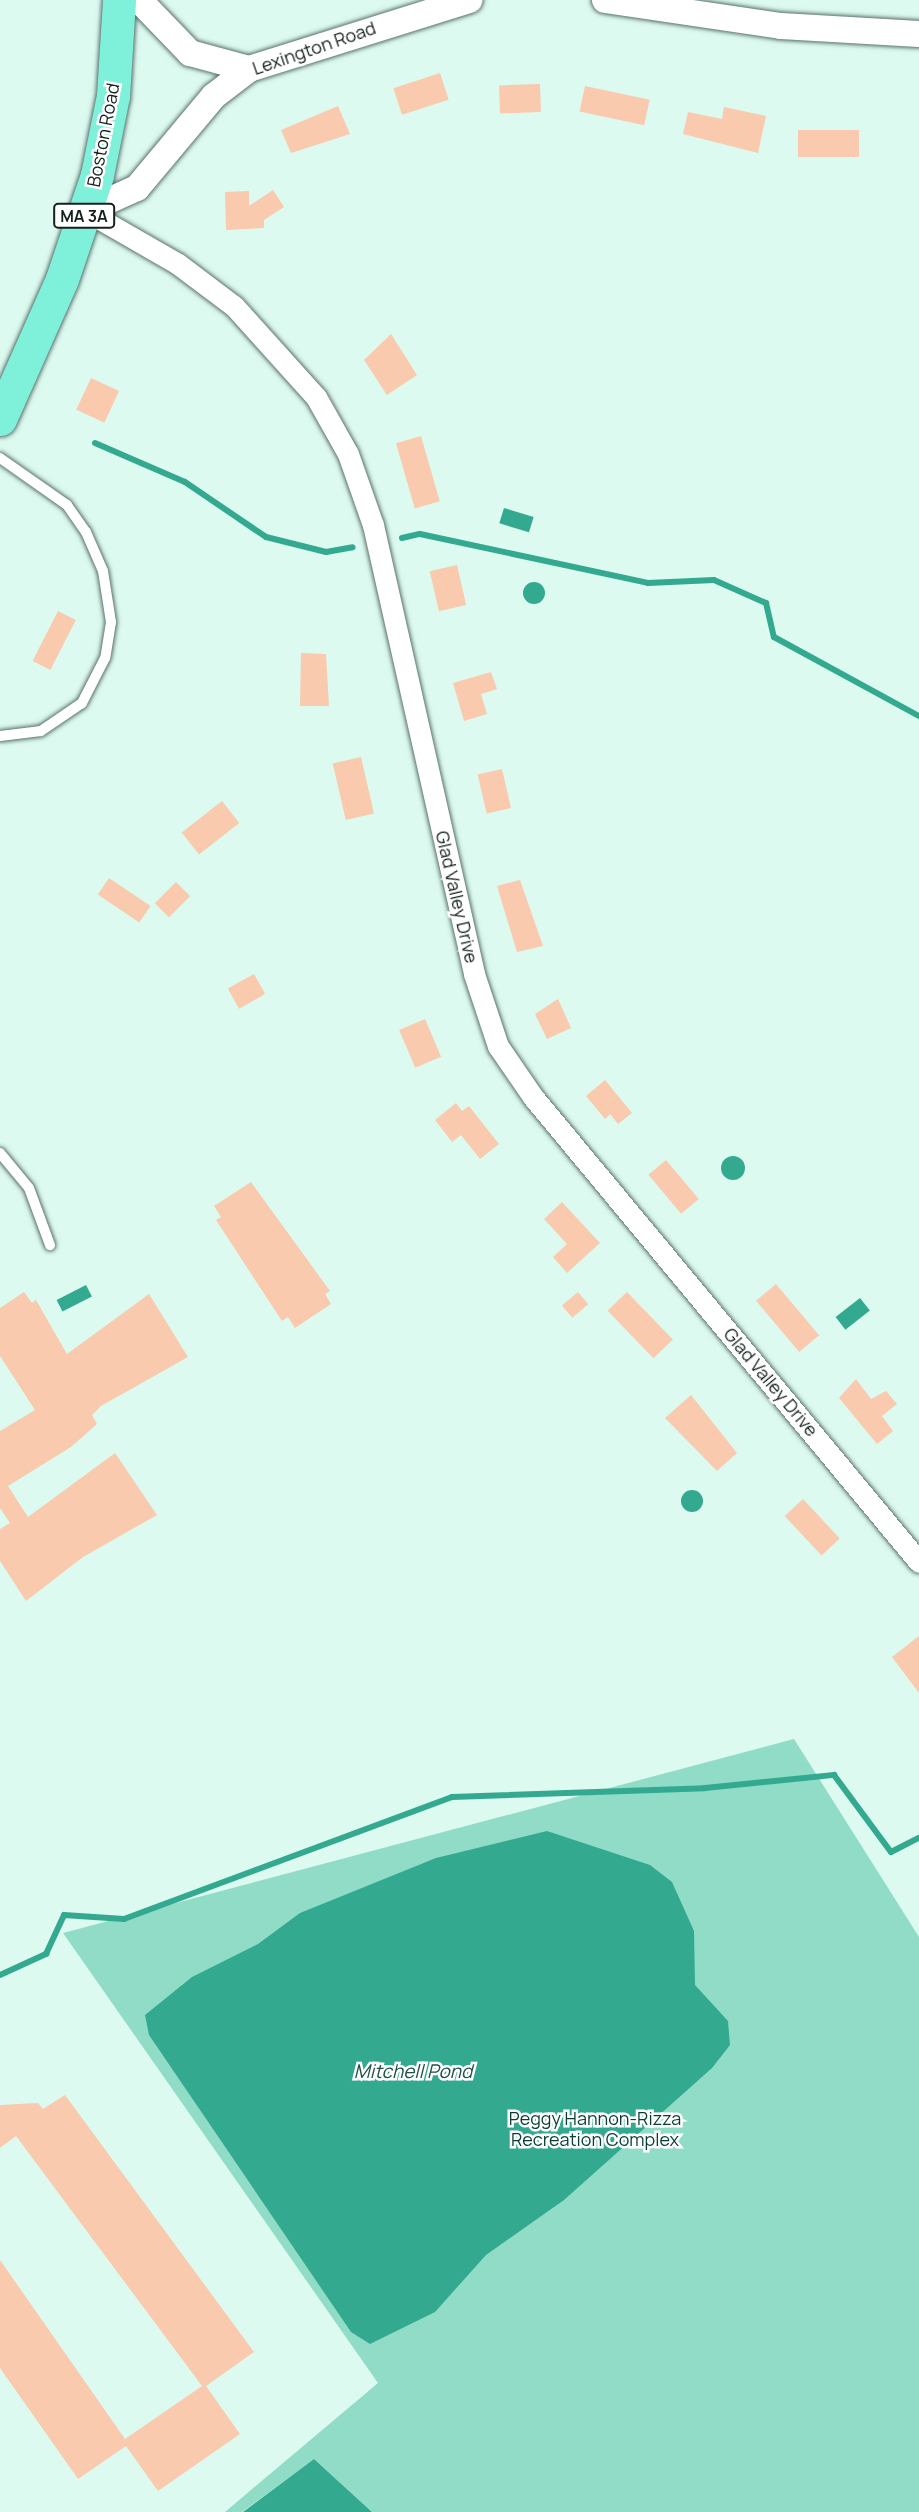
<!DOCTYPE html>
<html>
<head>
<meta charset="utf-8">
<style>
  body { margin:0 }
  #map { position:relative; width:919px; height:2512px; overflow:hidden; background:#ddfaf1; font-family:Manrope,sans-serif }
  div>[style] { position:absolute }
  [style*='--x'] { left:calc(var(--x)*1px); top:calc(var(--y)*1px); width:calc(var(--w)*1px); rotate:calc(var(--a)*1deg) }
  .green>* { inset:0; background:#90dcc7 }
  .water>* { inset:0; background:#33aa90; transform-origin:0 0 }
  .round { border-radius:50% }
  .stream>* { height:6px; margin:-3px; padding:0 3px; transform-origin:3px; border-radius:3px; background:#33aa90 }
  .building>* { inset:0; background:#f9caad; transform-origin:0 0 }
  .roads { filter:drop-shadow(0 0 2px #5a736c) drop-shadow(0 0 2px #5a736c) }
  .service>* { height:10px; margin:-5px; padding:0 5px; transform-origin:5px; border-radius:5px; background:#fff }
  .minor>* { height:21px; margin:-10.5px; padding:0 10.5px; transform-origin:10.5px; border-radius:10.5px; background:#fff }
  .tertiary>* { height:26px; margin:-13px; padding:0 13px; transform-origin:13px; border-radius:13px; background:#fff }
  .primary>* { height:33px; margin:-16.5px; padding:0 16.5px; transform-origin:16.5px; border-radius:16.5px; background:#7ff1da }
  span { translate:-50% -50%; white-space:nowrap; text-align:center; line-height:1.15; -webkit-text-stroke:5px #fff; paint-order:stroke }
  .shield-label span { padding:2px 5px; background:#fff; border:2px solid; border-radius:5px; -webkit-text-stroke-width:0 }
  .shield-label { font-size:16px; color:#15201d; font-weight:700 }
  .street-label { font-size:18px; color:#15201d }
  .park-label { font-size:18px; color:#0a3e34 }
  .water-label { font-size:19px; color:#215146; font-style:italic }
</style>
</head>
<body>
<div id="map">
  <div class="green">
    <div style="clip-path:polygon(794px 1739px,919px 1937px,919px 2512px,372px 2512px,314px 2459px,242px 2512px,225px 2512px,378px 2383px,63px 1933px)"></div>
  </div>
  <div class="water">
    <div style="left:504px;top:508px;width:31px;height:16px;rotate:17deg"></div>
    <div class="round" style="left:523px;top:582px;width:22px;height:22px"></div>
    <div class="round" style="left:721px;top:1156px;width:24px;height:24px"></div>
    <div style="left:86px;top:1285px;width:13px;height:33px;rotate:63deg"></div>
    <div style="left:860px;top:1298px;width:16px;height:31px;rotate:52deg"></div>
    <div class="round" style="left:681px;top:1490px;width:22px;height:22px"></div>
    <div style="clip-path:polygon(547px 1831px,650px 1865px,672px 1882px,694px 1931px,695px 1985px,728px 2021px,730px 2045px,712px 2068px,564px 2200px,486px 2255px,435px 2312px,370px 2344px,351px 2332px,149px 2035px,145px 2015px,192px 1977px,258px 1944px,300px 1913px,436px 1858px)"></div>
    <div style="clip-path:polygon(314px 2459px,372px 2512px,242px 2512px,243px 2512px)"></div>
  </div>
  <div class="stream">
    <div style="--x:95;--y:443;--w:98;--a:23.4"></div>
    <div style="--x:185;--y:482;--w:98;--a:34.2"></div>
    <div style="--x:266;--y:537;--w:62;--a:14"></div>
    <div style="--x:326;--y:552;--w:27;--a:-10"></div>
    <div style="--x:402;--y:538;--w:18;--a:-13"></div>
    <div style="--x:420;--y:534;--w:233;--a:12.1"></div>
    <div style="--x:648;--y:583;--w:66;--a:-2.6"></div>
    <div style="--x:714;--y:580;--w:57;--a:23.9"></div>
    <div style="--x:766;--y:603;--w:35;--a:77"></div>
    <div style="--x:774;--y:637;--w:165;--a:28.6"></div>
    <div style="--x:0;--y:1975;--w:51;--a:-24.5"></div>
    <div style="--x:46;--y:1954;--w:43;--a:-65.2"></div>
    <div style="--x:64;--y:1915;--w:60;--a:3.8"></div>
    <div style="--x:124;--y:1919;--w:350;--a:-20.4"></div>
    <div style="--x:452;--y:1797;--w:253;--a:-2"></div>
    <div style="--x:705;--y:1788;--w:130;--a:-5.8"></div>
    <div style="--x:834;--y:1775;--w:96;--a:53.5"></div>
    <div style="--x:891;--y:1852;--w:31;--a:-27"></div>
  </div>
  <div class="building">
    <div style="left:440px;top:73px;width:28px;height:49px;rotate:72deg"></div>
    <div style="left:540px;top:84px;width:28px;height:41px;rotate:88deg"></div>
    <div style="left:585px;top:86px;width:66px;height:26px;rotate:12deg"></div>
    <div style="clip-path:polygon(338px 106px,350px 134px,291px 153px,281px 130px)"></div>
    <div style="clip-path:polygon(724px 107px,766px 116px,758px 153px,683px 134px,688px 112px,722px 119px)"></div>
    <div style="left:798px;top:130px;width:61px;height:27px"></div>
    <div style="clip-path:polygon(273px 190px,284px 207px,264px 220px,264px 228px,226px 230px,225px 192px,249px 191px,249px 206px)"></div>
    <div style="clip-path:polygon(391px 334px,417px 375px,387px 395px,364px 360px)"></div>
    <div style="left:91px;top:378px;width:31px;height:35px;rotate:25deg"></div>
    <div style="left:421px;top:436px;width:68px;height:26px;rotate:74deg"></div>
    <div style="left:457px;top:565px;width:41px;height:28px;rotate:77deg"></div>
    <div style="left:58px;top:611px;width:20px;height:56px;rotate:27deg"></div>
    <div style="clip-path:polygon(301px 653px,326px 654px,329px 706px,300px 706px)"></div>
    <div style="clip-path:polygon(491px 672px,497px 689px,481px 694px,487px 714px,464px 721px,453px 683px)"></div>
    <div style="left:361px;top:757px;width:58px;height:29px;rotate:77deg"></div>
    <div style="left:502px;top:769px;width:40px;height:25px;rotate:77deg"></div>
    <div style="left:222px;top:801px;width:28px;height:51px;rotate:52deg"></div>
    <div style="left:109px;top:878px;width:50px;height:20px;rotate:34deg"></div>
    <div style="clip-path:polygon(520px 880px,543px 946px,517px 952px,497px 886px)"></div>
    <div style="left:176px;top:882px;width:20px;height:30px;rotate:45deg"></div>
    <div style="left:254px;top:974px;width:23px;height:30px;rotate:61deg"></div>
    <div style="clip-path:polygon(558px 999px,571px 1028px,547px 1039px,535px 1014px)"></div>
    <div style="left:425px;top:1019px;width:41px;height:28px;rotate:67deg"></div>
    <div style="clip-path:polygon(605px 1080px,632px 1113px,618px 1124px,610px 1114px,605px 1119px,586px 1096px)"></div>
    <div style="clip-path:polygon(456px 1103px,462px 1111px,469px 1106px,499px 1144px,480px 1159px,461px 1135px,452px 1142px,435px 1120px)"></div>
    <div style="left:666px;top:1160px;width:51px;height:23px;rotate:50deg"></div>
    <div style="clip-path:polygon(251px 1182px,330px 1291px,325px 1294px,331px 1304px,295px 1328px,288px 1317px,282px 1321px,216px 1220px,221px 1217px,214px 1206px)"></div>
    <div style="clip-path:polygon(562px 1202px,600px 1243px,567px 1273px,553px 1257px,567px 1244px,544px 1219px)"></div>
    <div style="left:776px;top:1284px;width:67px;height:26px;rotate:50deg"></div>
    <div style="clip-path:polygon(24px 1292px,32px 1303px,36px 1300px,67px 1354px,149px 1294px,188px 1357px,101px 1406px,92px 1415px,97px 1424px,71px 1447px,8px 1486px,28px 1517px,115px 1453px,157px 1515px,83px 1557px,26px 1601px,0 1561px,0 1529px,10px 1523px,0 1508px,0 1431px,35px 1410px,0 1356px,0 1308px)"></div>
    <div style="left:578px;top:1292px;width:16px;height:21px;rotate:50deg"></div>
    <div style="left:627px;top:1292px;width:66px;height:27px;rotate:46deg"></div>
    <div style="clip-path:polygon(856px 1379px,871px 1399px,886px 1391px,897px 1404px,882px 1416px,893px 1431px,877px 1444px,839px 1398px)"></div>
    <div style="clip-path:polygon(691px 1395px,737px 1453px,717px 1471px,665px 1418px)"></div>
    <div style="left:803px;top:1499px;width:54px;height:25px;rotate:47deg"></div>
    <div style="clip-path:polygon(919px 1636px,919px 1693px,892px 1657px)"></div>
    <div style="clip-path:polygon(65px 2095px,254px 2352px,206px 2386px,240px 2434px,158px 2491px,126px 2446px,78px 2479px,0 2368px,0 2260px,125px 2439px,202px 2386px,16px 2136px,0 2148px,0 2105px,38px 2103px,43px 2109px)"></div>
  </div>
  <div class="roads">
    <div class="service">
      <div style="--x:0;--y:458;--w:82;--a:35"></div>
      <div style="--x:67;--y:505;--w:33;--a:55"></div>
      <div style="--x:86;--y:532;--w:43;--a:66.4"></div>
      <div style="--x:103;--y:571;--w:52;--a:81.1"></div>
      <div style="--x:111;--y:622;--w:36;--a:99"></div>
      <div style="--x:105;--y:658;--w:51;--a:117.1"></div>
      <div style="--x:82;--y:703;--w:50;--a:145.7"></div>
      <div style="--x:41;--y:731;--w:41;--a:173"></div>
      <div style="--x:0;--y:1153;--w:45;--a:50.4"></div>
      <div style="--x:29;--y:1188;--w:61;--a:69.8"></div>
    </div>
    <div class="minor">
      <div style="--x:86;--y:211;--w:106;--a:29.9"></div>
      <div style="--x:178;--y:264;--w:70;--a:36.9"></div>
      <div style="--x:234;--y:306;--w:122;--a:48"></div>
      <div style="--x:316;--y:397;--w:65;--a:60.7"></div>
      <div style="--x:348;--y:454;--w:75;--a:70.6"></div>
      <div style="--x:373;--y:525;--w:460;--a:77.3"></div>
      <div style="--x:474;--y:974;--w:76;--a:71.6"></div>
      <div style="--x:498;--y:1046;--w:62;--a:55.5"></div>
      <div style="--x:533;--y:1097;--w:604;--a:50.3"></div>
    </div>
    <div class="tertiary">
      <div style="--x:139;--y:0;--w:74;--a:46.1"></div>
      <div style="--x:190;--y:53;--w:61;--a:15.2"></div>
      <div style="--x:605;--y:0;--w:178;--a:8.4"></div>
      <div style="--x:781;--y:26;--w:138;--a:3.3"></div>
      <div style="--x:86;--y:211;--w:56;--a:-24.3"></div>
      <div style="--x:137;--y:188;--w:120;--a:-50.1"></div>
      <div style="--x:214;--y:96;--w:44;--a:-37.6"></div>
      <div style="--x:249;--y:69;--w:231;--a:-17.4"></div>
    </div>
    <div class="primary">
      <div style="--x:0;--y:419;--w:153;--a:-66.1"></div>
      <div style="--x:62;--y:279;--w:110;--a:-71.4"></div>
      <div style="--x:97;--y:175;--w:81;--a:-78.6"></div>
      <div style="--x:113;--y:96;--w:96;--a:-86.4"></div>
    </div>
  </div>
  <div class="shield-label">
    <span style="left:84px;top:216px">MA 3A</span>
  </div>
  <div class="street-label">
    <span style="left:314px;top:48px;rotate:-19deg">Lexington Road</span>
    <span style="left:103px;top:135px;rotate:-79deg">Boston Road</span>
    <span style="left:457px;top:897px;rotate:77deg">Glad Valley Drive</span>
    <span style="left:771px;top:1382px;rotate:50deg">Glad Valley Drive</span>
  </div>
  <div class="park-label">
    <span style="left:595px;top:2129px">Peggy Hannon-Rizza<br>Recreation Complex</span>
  </div>
  <div class="water-label">
    <span style="left:413px;top:2072px">Mitchell Pond</span>
  </div>
</div>
</body>
</html>
